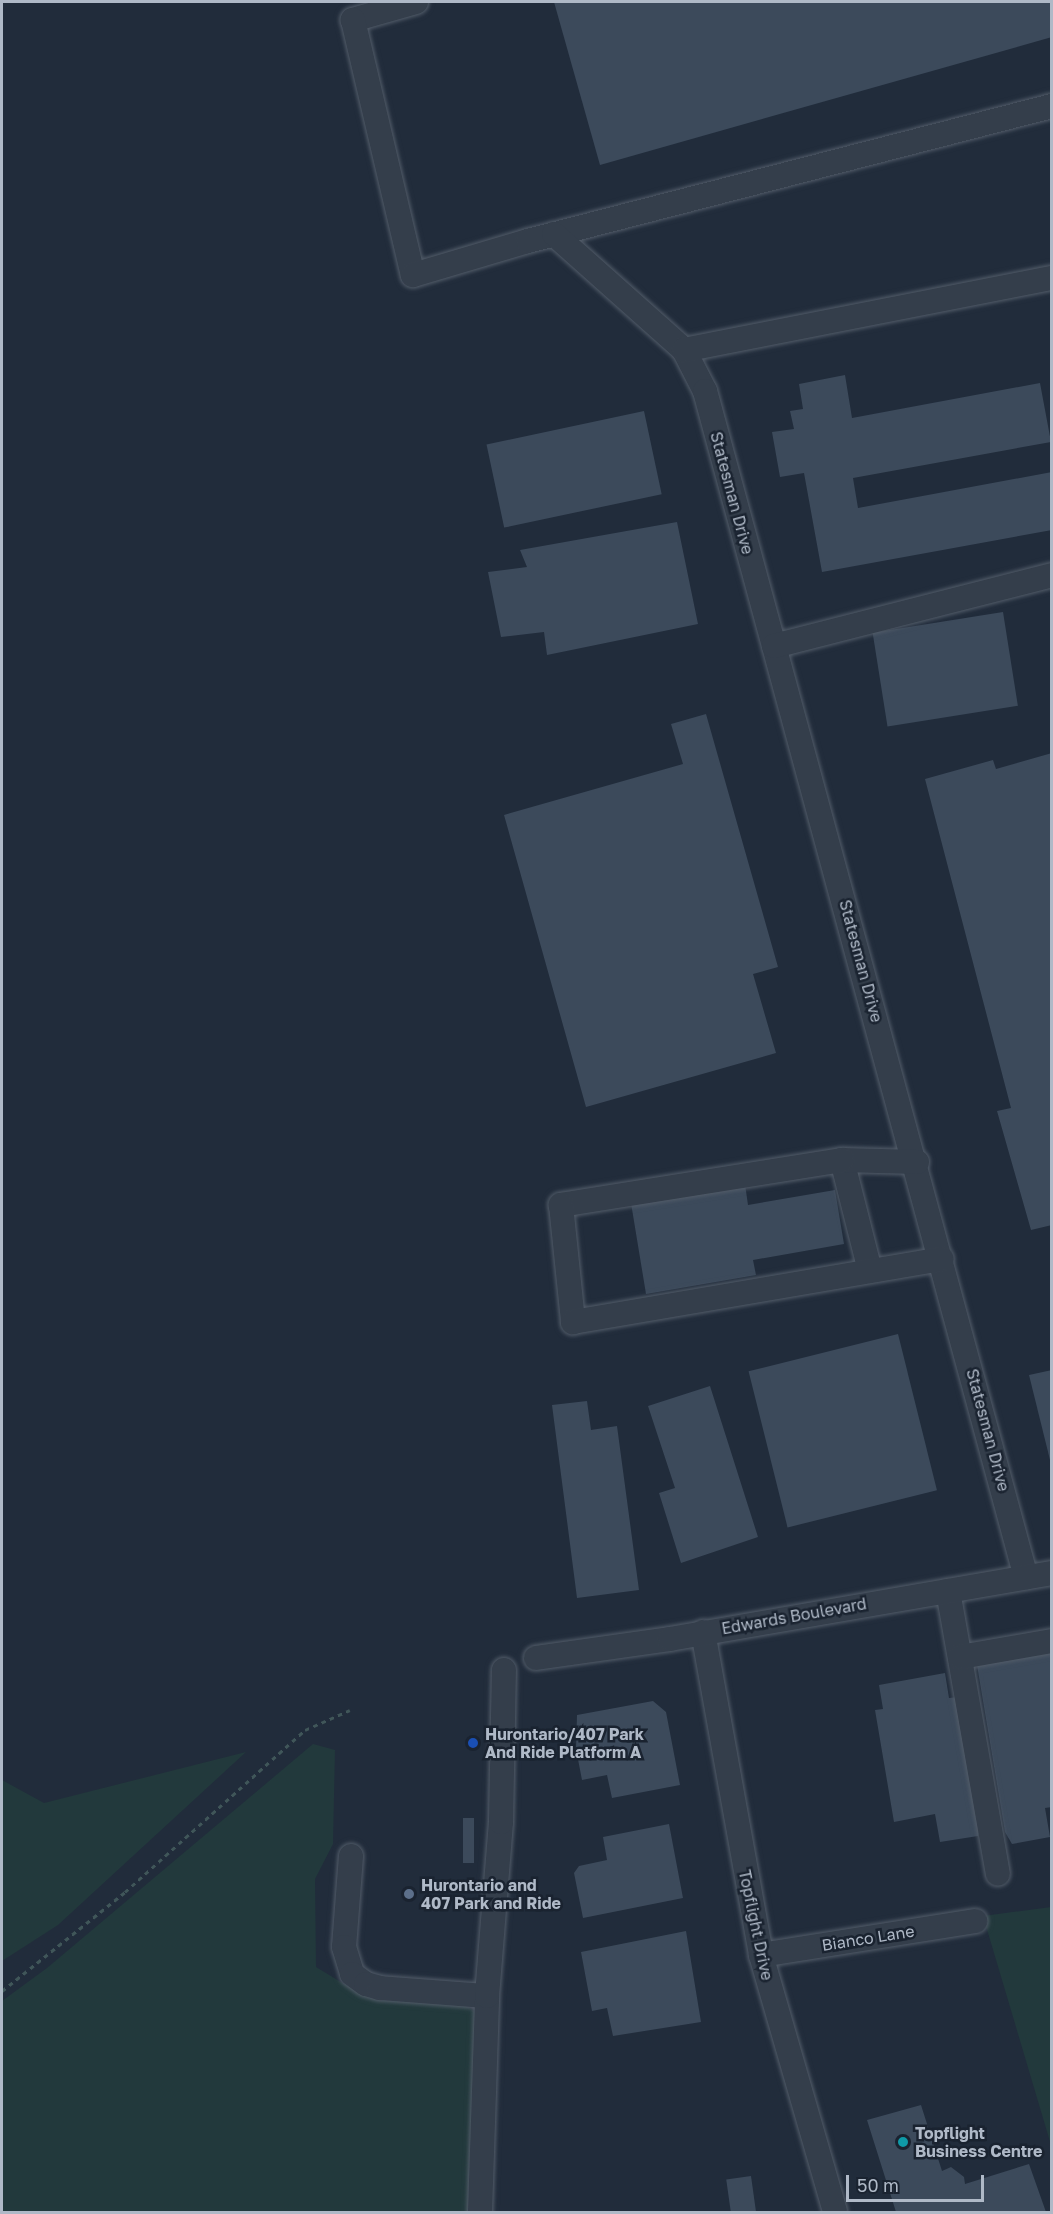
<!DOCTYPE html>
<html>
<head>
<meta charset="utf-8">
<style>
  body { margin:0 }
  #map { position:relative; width:1053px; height:2214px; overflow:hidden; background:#212c3b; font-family:"Golos Text",sans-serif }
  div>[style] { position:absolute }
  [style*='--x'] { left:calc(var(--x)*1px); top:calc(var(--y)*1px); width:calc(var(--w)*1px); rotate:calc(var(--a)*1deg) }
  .green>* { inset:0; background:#22393c }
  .building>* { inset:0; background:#3c4a5b; transform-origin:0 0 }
  .path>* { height:3px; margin-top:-1.5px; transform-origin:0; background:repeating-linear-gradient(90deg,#405659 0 4.5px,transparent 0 9px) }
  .roads { filter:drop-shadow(0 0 2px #525c69) drop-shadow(0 0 2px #525c69) }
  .minor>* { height:24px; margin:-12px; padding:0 12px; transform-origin:12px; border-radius:12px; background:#343e4b }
  .dots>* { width:16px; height:16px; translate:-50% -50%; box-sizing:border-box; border:3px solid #1a2330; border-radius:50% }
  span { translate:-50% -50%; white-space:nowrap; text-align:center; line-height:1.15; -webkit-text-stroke:5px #1a2330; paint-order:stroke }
  .street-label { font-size:16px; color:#afb9c7 }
  .poi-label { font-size:16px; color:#afb9c7; font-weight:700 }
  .left { translate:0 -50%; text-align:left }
  .frame { position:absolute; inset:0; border:3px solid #afb9c7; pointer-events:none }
  .scale { position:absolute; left:846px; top:2175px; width:138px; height:27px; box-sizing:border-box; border:3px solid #afb9c7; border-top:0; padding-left:8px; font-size:18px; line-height:21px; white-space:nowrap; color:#afb9c7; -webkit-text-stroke:4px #1a2330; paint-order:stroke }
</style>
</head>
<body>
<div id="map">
  <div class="green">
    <div style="clip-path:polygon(313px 1744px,335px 1750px,333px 1844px,315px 1879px,316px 1967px,364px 1996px,462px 2003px,475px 2012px,469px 2212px,2px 2212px,2px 2001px,47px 1968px)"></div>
    <div style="clip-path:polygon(246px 1752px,58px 1925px,2px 1961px,2px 1780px,44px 1803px)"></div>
    <div style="clip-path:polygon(1051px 1907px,1051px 2145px,983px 1916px)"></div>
  </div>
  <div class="building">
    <div style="clip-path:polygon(554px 2px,1052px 2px,1052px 37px,600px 165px)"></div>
    <div style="clip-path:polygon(845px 375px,852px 418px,1040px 383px,1051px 442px,853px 478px,858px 508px,1052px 472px,1052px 530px,822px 572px,804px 473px,780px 477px,772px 432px,794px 429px,790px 411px,803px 409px,799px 384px)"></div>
    <div style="left:644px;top:411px;width:85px;height:161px;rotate:78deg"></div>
    <div style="clip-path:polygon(677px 522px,698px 624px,547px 655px,544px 632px,501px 637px,488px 572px,527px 567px,520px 550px)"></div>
    <div style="left:1003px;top:612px;width:95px;height:132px;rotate:81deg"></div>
    <div style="clip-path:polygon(706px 714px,778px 967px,753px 974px,776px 1053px,586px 1107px,504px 815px,683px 764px,671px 724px)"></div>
    <div style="clip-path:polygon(1052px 753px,1052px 1225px,1031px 1230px,997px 1111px,1011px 1108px,925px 779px,993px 760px,996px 769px)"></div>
    <div style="clip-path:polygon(745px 1184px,748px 1205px,835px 1190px,844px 1244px,753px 1260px,756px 1275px,646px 1294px,631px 1203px)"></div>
    <div style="left:898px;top:1334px;width:161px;height:154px;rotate:76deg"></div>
    <div style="clip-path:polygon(1052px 1370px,1052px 1464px,1051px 1464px,1029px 1375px)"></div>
    <div style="clip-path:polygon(710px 1386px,758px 1537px,681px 1563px,659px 1493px,675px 1488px,648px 1406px)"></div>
    <div style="clip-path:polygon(587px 1401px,591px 1430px,617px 1426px,639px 1590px,577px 1598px,552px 1405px)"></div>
    <div style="clip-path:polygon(1052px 1652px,1052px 1807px,1045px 1808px,1050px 1837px,1012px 1844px,1005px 1832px,977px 1665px)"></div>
    <div style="clip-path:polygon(945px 1673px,949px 1698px,958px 1697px,979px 1825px,978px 1836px,940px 1842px,935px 1814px,894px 1822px,875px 1710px,883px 1709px,879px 1685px)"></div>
    <div style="clip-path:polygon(653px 1701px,666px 1712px,680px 1785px,612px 1798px,607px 1775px,582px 1780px,576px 1749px,577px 1715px)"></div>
    <div style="left:463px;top:1818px;width:11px;height:45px"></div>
    <div style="clip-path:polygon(669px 1824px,683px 1898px,583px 1918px,574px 1873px,579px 1866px,607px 1860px,603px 1837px)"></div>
    <div style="clip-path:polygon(686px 1931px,701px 2022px,613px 2036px,607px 2008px,592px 2011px,581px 1952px)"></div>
    <div style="clip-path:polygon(921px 2105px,942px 2171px,951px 2167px,964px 2177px,965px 2184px,1029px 2164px,1046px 2212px,896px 2212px,867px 2120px)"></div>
    <div style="left:751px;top:2176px;width:36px;height:25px;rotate:82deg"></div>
  </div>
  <div class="path">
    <div style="--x:2;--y:1991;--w:158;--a:-38.8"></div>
    <div style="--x:125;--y:1892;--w:242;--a:-42"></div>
    <div style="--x:305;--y:1730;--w:49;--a:-24"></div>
  </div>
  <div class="roads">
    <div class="minor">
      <div style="--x:416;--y:2;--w:66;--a:164.1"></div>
      <div style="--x:353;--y:20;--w:262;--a:76.8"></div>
      <div style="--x:413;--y:275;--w:120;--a:-16.5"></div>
      <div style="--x:528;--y:241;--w:541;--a:-14.45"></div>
      <div style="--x:554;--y:234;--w:174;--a:41.7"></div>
      <div style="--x:684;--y:350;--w:46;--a:62.9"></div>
      <div style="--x:705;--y:391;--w:1229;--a:74.86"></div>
      <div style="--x:684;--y:350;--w:375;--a:-11.1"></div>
      <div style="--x:774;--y:646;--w:287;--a:-14.3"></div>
      <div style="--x:842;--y:1160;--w:114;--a:75.8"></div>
      <div style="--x:917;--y:1162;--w:75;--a:-178.5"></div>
      <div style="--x:842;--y:1160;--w:285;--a:170.9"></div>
      <div style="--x:561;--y:1205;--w:118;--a:84.1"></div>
      <div style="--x:573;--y:1322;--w:374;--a:-9.7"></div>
      <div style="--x:948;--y:1591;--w:287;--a:80"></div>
      <div style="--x:703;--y:1632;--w:328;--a:79.8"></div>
      <div style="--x:761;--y:1955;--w:267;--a:73.9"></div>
      <div style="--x:960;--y:1657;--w:93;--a:-9.9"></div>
      <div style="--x:536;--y:1658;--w:135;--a:-8.1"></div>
      <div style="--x:670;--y:1639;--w:388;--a:-9.8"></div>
      <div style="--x:351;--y:1856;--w:91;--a:94.4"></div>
      <div style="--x:344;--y:1947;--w:28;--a:73"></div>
      <div style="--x:352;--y:1974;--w:17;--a:36"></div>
      <div style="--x:366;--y:1984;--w:15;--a:16"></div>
      <div style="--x:380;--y:1988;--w:107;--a:4.3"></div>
      <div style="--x:761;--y:1955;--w:217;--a:-9"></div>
      <div style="--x:480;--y:2212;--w:216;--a:-88.1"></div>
      <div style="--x:487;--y:1996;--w:175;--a:-85.4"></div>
      <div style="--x:501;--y:1822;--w:152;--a:-88.9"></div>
    </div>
  </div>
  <div class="dots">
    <div style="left:473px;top:1743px;background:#1a4fb4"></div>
    <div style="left:409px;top:1894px;background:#5c6f8a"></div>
    <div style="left:903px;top:2142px;background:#0f9aa8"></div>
  </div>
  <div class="street-label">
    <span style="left:732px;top:493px;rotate:75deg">Statesman Drive</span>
    <span style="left:861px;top:961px;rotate:75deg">Statesman Drive</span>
    <span style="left:988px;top:1430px;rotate:75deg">Statesman Drive</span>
    <span style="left:794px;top:1616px;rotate:-10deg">Edwards Boulevard</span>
    <span style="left:756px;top:1925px;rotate:78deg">Topflight Drive</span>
    <span style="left:868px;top:1938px;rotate:-9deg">Bianco Lane</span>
  </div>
  <div class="poi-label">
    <span class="left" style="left:485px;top:1743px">Hurontario/407 Park<br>And Ride Platform A</span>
    <span class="left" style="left:421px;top:1894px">Hurontario and<br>407 Park and Ride</span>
    <span class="left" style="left:915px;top:2142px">Topflight<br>Business Centre</span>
  </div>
  <div class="frame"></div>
  <div class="scale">50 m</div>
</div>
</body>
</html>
